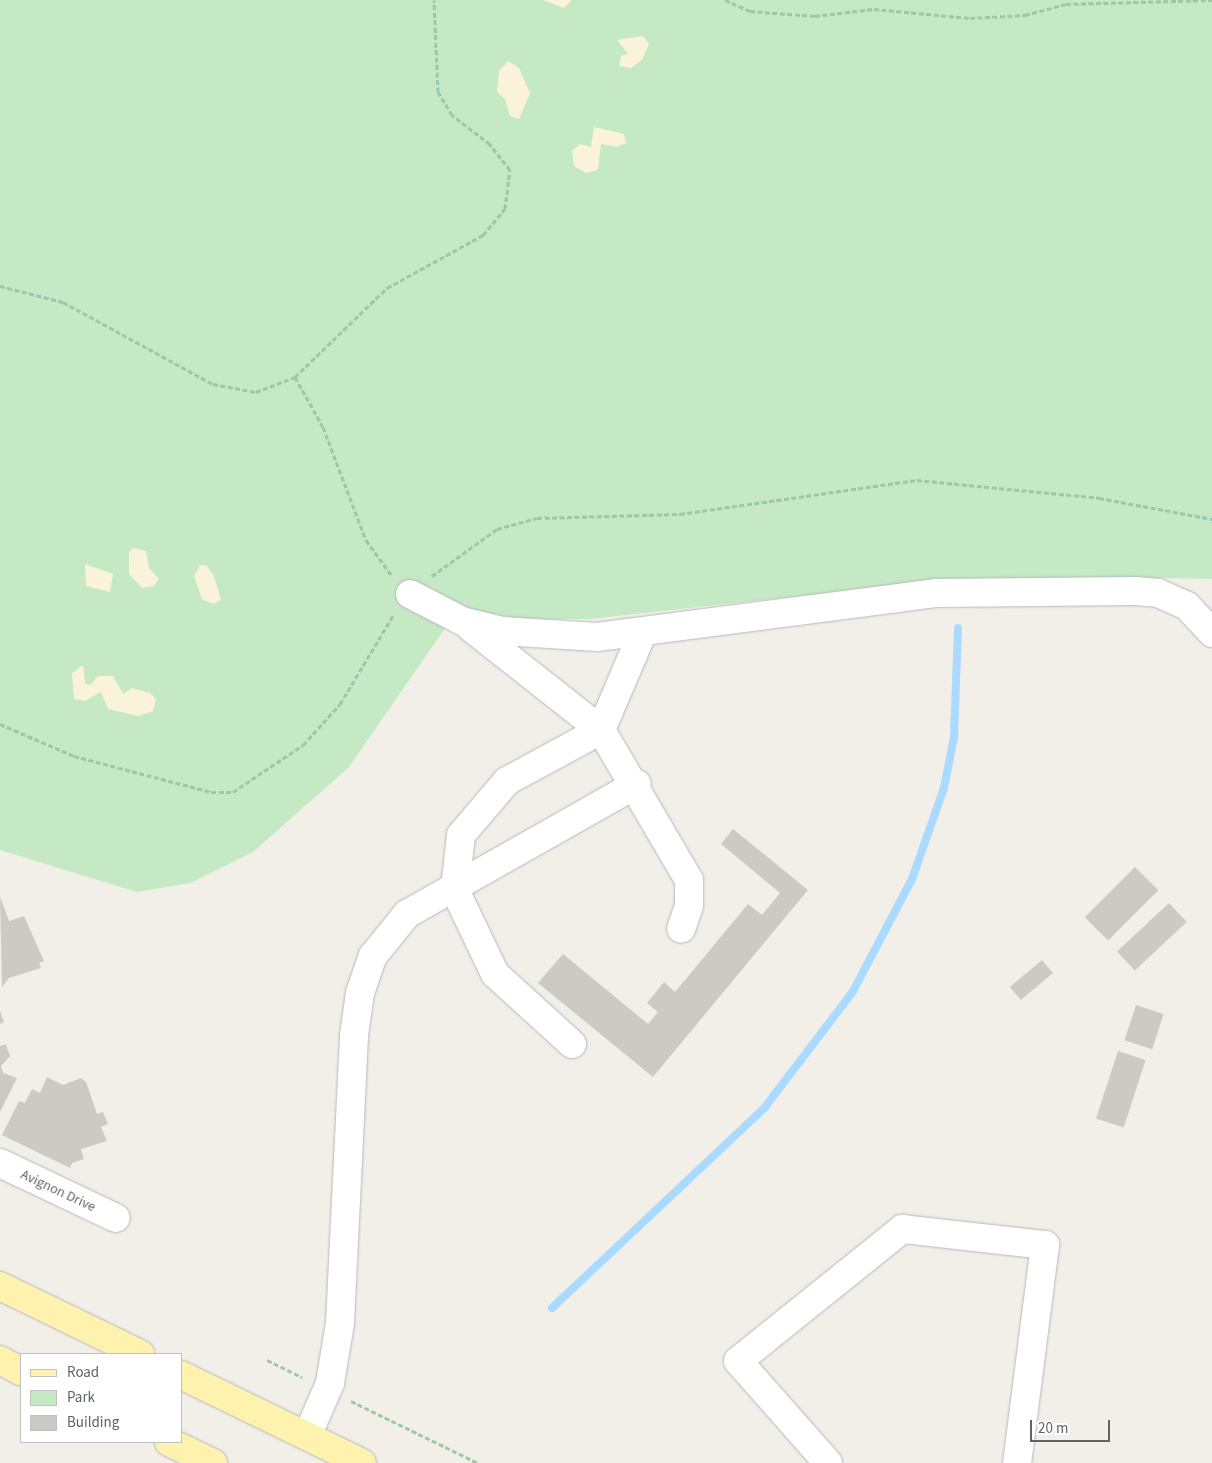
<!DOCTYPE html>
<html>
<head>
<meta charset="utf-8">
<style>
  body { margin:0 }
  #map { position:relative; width:1212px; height:1463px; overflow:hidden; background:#f1efe8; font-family:"Source Sans 3",sans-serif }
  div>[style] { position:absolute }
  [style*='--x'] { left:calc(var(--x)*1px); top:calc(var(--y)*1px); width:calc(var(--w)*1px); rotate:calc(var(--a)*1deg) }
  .green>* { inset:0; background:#c5e8c5 }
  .sand>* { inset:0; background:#fbf3d9 }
  .stream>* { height:8px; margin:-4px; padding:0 4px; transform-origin:4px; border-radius:4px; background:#aadaff }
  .building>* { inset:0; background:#cccac5; transform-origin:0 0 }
  .path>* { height:3px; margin-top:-1.5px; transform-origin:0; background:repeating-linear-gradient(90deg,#9cc7a9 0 5px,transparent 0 7.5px) }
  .roads { filter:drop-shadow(0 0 1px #b5b8bc) drop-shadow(0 0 1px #b5b8bc) }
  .minor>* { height:28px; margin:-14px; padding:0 14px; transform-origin:14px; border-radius:14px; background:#fff }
  .major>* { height:28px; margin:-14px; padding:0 14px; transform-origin:14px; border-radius:14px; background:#fff2af }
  span { translate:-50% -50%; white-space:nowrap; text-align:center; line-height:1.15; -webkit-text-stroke:4px #fff; paint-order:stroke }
  .street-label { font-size:14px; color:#5f6368 }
  .legend { position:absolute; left:20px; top:1353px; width:162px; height:90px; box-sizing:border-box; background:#fff; border:1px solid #bfc1c3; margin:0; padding:6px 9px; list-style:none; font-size:15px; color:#5f6368 }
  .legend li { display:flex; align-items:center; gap:10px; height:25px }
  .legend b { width:25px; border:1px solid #bfc1c3 }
  .scale { position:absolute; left:1030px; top:1420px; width:80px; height:22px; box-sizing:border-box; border:2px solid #5f6368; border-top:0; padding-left:6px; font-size:15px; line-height:18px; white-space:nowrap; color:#5f6368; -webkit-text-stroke:4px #fff; paint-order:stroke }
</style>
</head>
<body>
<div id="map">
  <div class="green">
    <div style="clip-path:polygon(0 0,1212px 0,1212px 579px,1111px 577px,918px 583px,589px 619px,523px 619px,472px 610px,452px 618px,349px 767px,253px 852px,190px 883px,137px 892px,0 850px)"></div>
  </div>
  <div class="sand">
    <div style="clip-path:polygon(543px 0,572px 0,564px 8px)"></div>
    <div style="clip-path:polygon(643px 36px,649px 44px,642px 60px,631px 68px,619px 66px,621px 56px,628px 54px,617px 40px)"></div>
    <div style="clip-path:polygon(508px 61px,519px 68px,530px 93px,519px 119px,510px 116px,505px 99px,497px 92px,499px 71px)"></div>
    <div style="clip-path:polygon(594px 127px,624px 134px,626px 143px,617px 147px,601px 144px,598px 170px,586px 173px,574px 166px,572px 151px,580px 144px,591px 147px)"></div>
    <div style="clip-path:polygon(133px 548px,146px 551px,149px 568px,159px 579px,154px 586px,142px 588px,129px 574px,129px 552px)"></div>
    <div style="clip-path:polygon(85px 564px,113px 574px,110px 592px,86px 586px)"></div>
    <div style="clip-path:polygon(200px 565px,207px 566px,214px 576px,221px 600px,213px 604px,202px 599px,194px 576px)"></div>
    <div style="clip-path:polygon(83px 665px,85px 684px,90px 685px,98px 676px,113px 676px,123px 694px,132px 688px,150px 693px,156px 699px,153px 711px,139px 716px,108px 709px,101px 692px,85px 701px,74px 699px,72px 673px)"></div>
  </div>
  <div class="stream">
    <div style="--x:552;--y:1308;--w:293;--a:-43.3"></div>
    <div style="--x:765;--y:1107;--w:143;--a:-52.7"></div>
    <div style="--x:852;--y:993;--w:129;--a:-62.2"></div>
    <div style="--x:912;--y:879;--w:96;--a:-70.6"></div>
    <div style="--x:944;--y:788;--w:52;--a:-78.9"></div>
    <div style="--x:954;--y:737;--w:109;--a:-87.9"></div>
  </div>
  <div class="building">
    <div style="clip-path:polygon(733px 829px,808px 890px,653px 1077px,538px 983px,563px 954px,648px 1024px,658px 1012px,647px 1003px,664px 982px,675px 992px,748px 904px,762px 915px,780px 893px,721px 844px)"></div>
    <div style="left:1135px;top:867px;width:33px;height:71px;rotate:45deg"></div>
    <div style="clip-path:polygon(0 897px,9px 921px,24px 916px,44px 961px,39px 963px,41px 968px,9px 978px,2px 987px)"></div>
    <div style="left:1169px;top:903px;width:26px;height:71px;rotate:47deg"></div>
    <div style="left:1042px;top:960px;width:17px;height:42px;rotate:50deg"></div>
    <div style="left:1136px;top:1005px;width:29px;height:37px;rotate:18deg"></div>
    <div style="clip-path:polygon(0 1011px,4px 1022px,0 1024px)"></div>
    <div style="clip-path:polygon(6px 1044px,10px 1056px,1px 1066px,3px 1073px,17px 1078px,0 1112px,0 1046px)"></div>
    <div style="left:1118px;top:1051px;width:29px;height:71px;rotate:18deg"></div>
    <div style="clip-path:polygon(47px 1077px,63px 1085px,81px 1078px,86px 1082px,97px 1114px,103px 1112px,108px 1124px,101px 1127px,107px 1141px,81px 1149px,84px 1159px,72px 1163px,70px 1168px,2px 1135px,19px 1101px,25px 1103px,32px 1089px,40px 1093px)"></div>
  </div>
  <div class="path">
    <div style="--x:725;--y:0;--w:27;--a:24"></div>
    <div style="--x:750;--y:11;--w:65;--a:4.4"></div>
    <div style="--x:815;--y:16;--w:59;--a:-6.8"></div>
    <div style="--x:874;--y:9;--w:96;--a:5.4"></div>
    <div style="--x:970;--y:18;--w:55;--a:-3.1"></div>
    <div style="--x:1025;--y:15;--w:42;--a:-15"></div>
    <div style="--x:1066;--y:4;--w:146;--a:-1.6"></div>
    <div style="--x:0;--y:286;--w:65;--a:14.3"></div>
    <div style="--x:63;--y:302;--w:171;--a:28.7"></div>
    <div style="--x:213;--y:384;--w:44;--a:10.5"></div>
    <div style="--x:256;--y:392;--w:42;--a:-21"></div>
    <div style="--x:295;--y:377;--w:128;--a:-44.1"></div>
    <div style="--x:387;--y:288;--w:110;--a:-28.9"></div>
    <div style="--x:483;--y:235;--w:34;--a:-50"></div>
    <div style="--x:505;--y:209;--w:39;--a:-83"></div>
    <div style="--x:510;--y:170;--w:33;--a:-128"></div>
    <div style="--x:490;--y:144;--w:48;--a:-142.7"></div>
    <div style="--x:452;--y:115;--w:27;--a:-121"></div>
    <div style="--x:438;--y:92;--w:92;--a:-92.5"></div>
    <div style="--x:295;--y:377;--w:57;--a:60.8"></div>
    <div style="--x:323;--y:427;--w:121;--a:69.2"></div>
    <div style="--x:366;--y:540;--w:44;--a:54.2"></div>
    <div style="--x:432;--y:576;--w:80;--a:-35.9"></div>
    <div style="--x:497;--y:529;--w:41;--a:-15.4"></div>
    <div style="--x:537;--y:518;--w:143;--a:-1.6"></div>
    <div style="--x:680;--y:514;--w:239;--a:-8.2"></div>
    <div style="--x:917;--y:480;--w:183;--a:5.6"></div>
    <div style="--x:1099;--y:498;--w:115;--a:10.5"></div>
    <div style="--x:0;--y:724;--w:81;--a:23.4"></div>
    <div style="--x:74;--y:756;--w:142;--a:14.7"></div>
    <div style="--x:211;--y:792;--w:22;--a:0"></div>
    <div style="--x:233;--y:792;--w:84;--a:-33.9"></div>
    <div style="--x:303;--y:745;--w:55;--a:-47.9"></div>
    <div style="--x:340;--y:704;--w:105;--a:-59"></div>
    <div style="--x:267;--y:1360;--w:39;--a:26"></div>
    <div style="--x:351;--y:1401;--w:141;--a:26"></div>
  </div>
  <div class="roads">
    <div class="minor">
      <div style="--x:410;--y:594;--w:59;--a:27.4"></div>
      <div style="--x:462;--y:621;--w:41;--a:14"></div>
      <div style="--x:502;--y:631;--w:95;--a:3.6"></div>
      <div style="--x:597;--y:637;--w:344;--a:-7.4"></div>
      <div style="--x:938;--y:593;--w:198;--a:-0.6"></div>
      <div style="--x:1136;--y:591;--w:22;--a:5"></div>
      <div style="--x:1158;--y:593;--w:32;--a:24"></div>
      <div style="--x:1187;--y:606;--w:37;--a:47"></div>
      <div style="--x:470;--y:627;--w:167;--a:38.2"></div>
      <div style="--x:601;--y:730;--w:174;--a:59.6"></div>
      <div style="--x:689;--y:880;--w:26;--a:90"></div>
      <div style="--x:689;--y:906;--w:24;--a:109"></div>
      <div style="--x:572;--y:1044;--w:104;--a:-137.7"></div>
      <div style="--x:495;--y:974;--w:93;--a:-115.5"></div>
      <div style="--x:455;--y:890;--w:55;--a:-83.8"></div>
      <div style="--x:461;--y:835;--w:71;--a:-49.6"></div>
      <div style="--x:507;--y:781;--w:107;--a:-28.5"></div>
      <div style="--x:601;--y:730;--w:104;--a:-66.9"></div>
      <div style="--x:0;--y:1163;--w:128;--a:25.4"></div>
      <div style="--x:307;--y:1436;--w:58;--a:-66.5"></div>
      <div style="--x:330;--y:1383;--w:61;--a:-80.5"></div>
      <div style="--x:340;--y:1323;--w:288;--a:-87.2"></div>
      <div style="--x:354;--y:1035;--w:42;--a:-81.9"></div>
      <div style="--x:360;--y:993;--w:39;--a:-71"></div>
      <div style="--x:373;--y:956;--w:54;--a:-51"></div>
      <div style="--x:407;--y:914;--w:264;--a:-29.5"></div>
      <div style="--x:828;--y:1463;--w:136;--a:-131.4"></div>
      <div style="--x:738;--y:1361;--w:211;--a:-38.8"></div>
      <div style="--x:902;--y:1229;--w:144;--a:6.4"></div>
      <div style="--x:1045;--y:1245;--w:220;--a:97.3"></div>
    </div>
    <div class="major">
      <div style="--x:0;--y:1286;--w:156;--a:25.9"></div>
      <div style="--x:0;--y:1360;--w:24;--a:28"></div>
      <div style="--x:181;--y:1375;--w:201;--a:25.9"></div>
      <div style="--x:169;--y:1442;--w:49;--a:25.5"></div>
    </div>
  </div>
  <div class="street-label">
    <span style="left:58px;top:1191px;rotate:25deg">Avignon Drive</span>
  </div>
  <ul class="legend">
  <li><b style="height:6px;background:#fff2af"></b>Road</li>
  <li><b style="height:14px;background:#c5e8c5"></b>Park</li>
  <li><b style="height:14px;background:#cccac5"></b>Building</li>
  </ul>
  <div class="scale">20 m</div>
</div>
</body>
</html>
